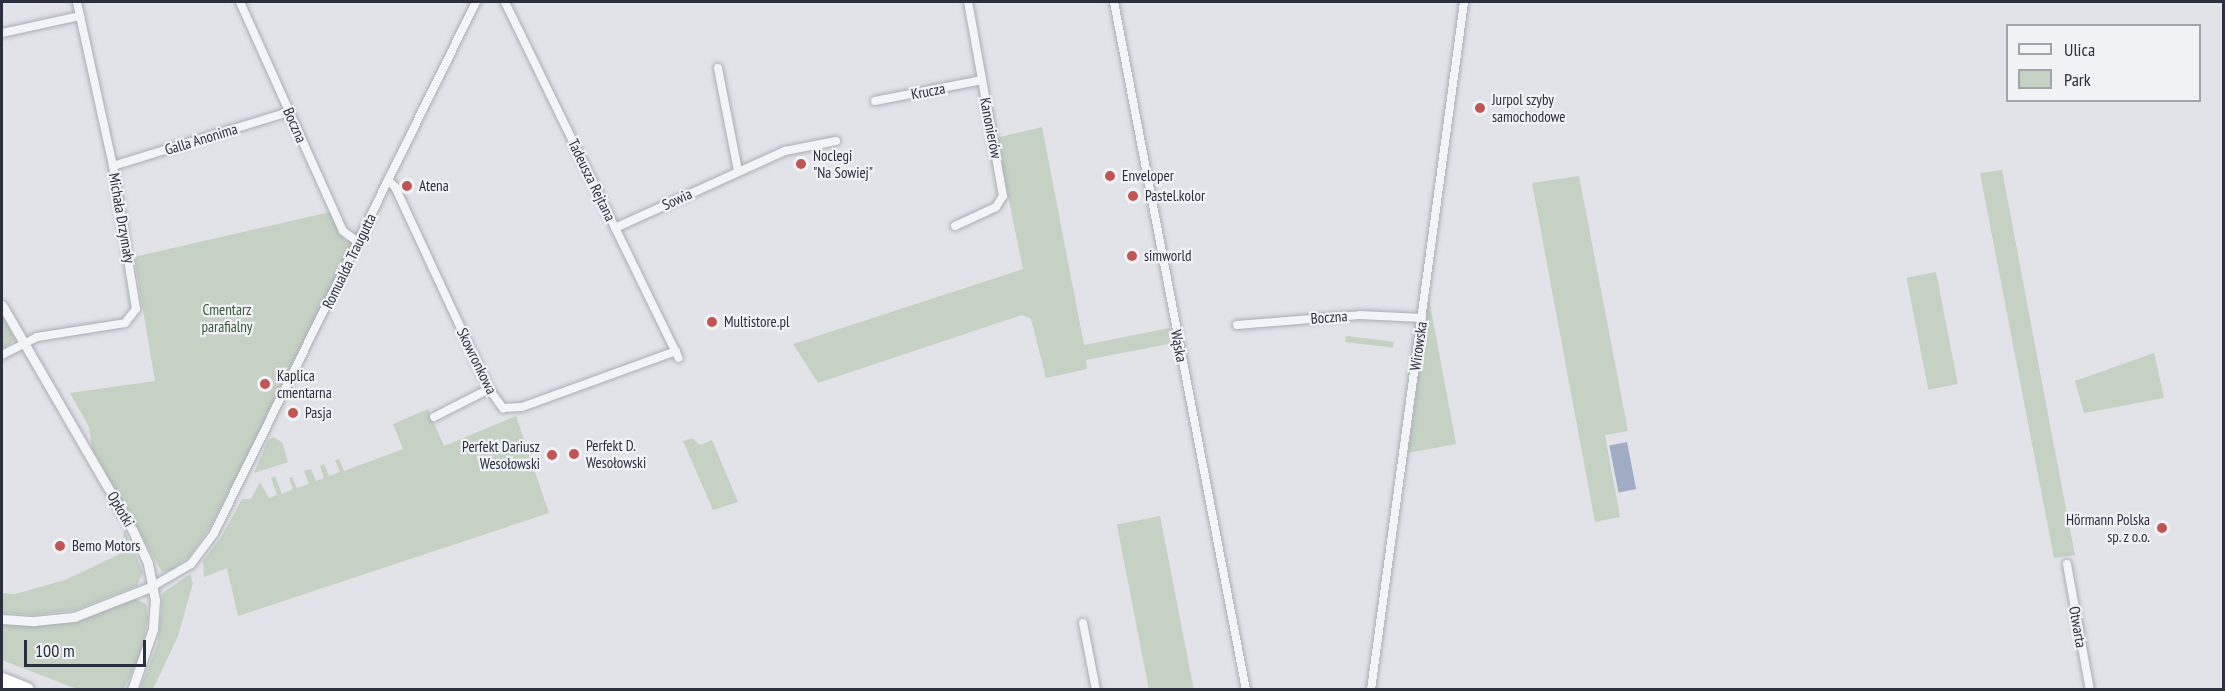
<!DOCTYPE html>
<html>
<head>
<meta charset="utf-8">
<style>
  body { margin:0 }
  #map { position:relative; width:2225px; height:691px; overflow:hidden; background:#e1e3e8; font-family:"PT Sans Narrow",sans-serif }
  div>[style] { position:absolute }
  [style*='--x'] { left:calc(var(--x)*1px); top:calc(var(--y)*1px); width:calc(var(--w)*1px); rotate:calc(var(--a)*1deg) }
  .green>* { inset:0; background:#c4d1c3; transform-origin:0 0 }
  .water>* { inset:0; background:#a0abc4; transform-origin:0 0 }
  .roads { filter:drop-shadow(0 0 2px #aaadb5) drop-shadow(0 0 2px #aaadb5) }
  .minor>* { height:8px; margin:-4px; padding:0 4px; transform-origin:4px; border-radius:4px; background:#f3f4f7 }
  .tertiary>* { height:9px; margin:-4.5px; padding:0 4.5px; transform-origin:4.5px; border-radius:4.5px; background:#f3f4f7 }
  .motorway>* { height:14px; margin:-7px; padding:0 7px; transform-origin:7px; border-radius:7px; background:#fff }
  .dots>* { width:16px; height:16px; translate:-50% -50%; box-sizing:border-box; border:3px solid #f0f2f6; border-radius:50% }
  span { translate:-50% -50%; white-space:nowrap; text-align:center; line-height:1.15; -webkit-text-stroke:4.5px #f0f2f6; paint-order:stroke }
  .street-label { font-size:15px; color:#2b2f3e }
  .poi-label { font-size:15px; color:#2b2f3e }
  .left { translate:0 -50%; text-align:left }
  .right { translate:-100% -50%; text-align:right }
  .park-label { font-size:15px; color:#3a583a }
  .frame { position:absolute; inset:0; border:3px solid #2b2f3e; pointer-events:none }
  .legend { position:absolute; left:2006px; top:24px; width:195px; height:78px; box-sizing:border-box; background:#f0f2f6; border:2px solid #a1a4ac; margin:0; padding:8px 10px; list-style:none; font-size:18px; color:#2b2f3e }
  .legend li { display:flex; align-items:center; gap:12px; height:30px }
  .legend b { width:30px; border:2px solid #a1a4ac }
  .scale { position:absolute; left:24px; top:640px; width:122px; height:27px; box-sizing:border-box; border:3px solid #2b2f3e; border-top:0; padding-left:8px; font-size:18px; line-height:21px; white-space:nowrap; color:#2b2f3e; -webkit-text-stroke:4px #f0f2f6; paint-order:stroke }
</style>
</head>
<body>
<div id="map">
  <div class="green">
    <div style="clip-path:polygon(1042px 127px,1084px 345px,1170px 328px,1173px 343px,1086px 360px,1087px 369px,1046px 378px,1031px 319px,1022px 315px,818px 383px,793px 344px,1023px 269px,996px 138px)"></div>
    <div style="clip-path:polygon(2002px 170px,2049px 420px,2075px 555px,2054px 558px,1980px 173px)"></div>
    <div style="clip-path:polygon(1579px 176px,1628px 431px,1605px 435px,1620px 517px,1595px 522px,1532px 183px)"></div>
    <div style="clip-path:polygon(330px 212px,344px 240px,353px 242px,213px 523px,190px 556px,172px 570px,162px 572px,92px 448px,89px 427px,70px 393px,155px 381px,134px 257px)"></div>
    <div style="left:1936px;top:272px;width:114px;height:30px;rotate:79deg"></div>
    <div style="clip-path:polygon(1429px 299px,1456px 444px,1408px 453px)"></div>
    <div style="clip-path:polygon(2px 313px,15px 339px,2px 350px)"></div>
    <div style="left:1346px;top:336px;width:48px;height:6px;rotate:7deg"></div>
    <div style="clip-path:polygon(2154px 353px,2164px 398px,2084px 413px,2075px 381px)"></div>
    <div style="clip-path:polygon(428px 409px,444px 446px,516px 416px,549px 513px,238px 616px,227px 568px,204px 577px,203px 561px,222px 536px,242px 499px,251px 499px,260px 482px,269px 498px,277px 495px,271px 478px,275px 476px,282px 494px,293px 489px,289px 478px,292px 477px,297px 488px,309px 484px,304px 471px,311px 469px,316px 481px,324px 478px,320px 466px,324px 464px,329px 476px,340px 472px,335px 460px,339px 459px,344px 471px,403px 449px,393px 424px)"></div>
    <div style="clip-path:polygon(273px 437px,282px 442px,288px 462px,254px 473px,268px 440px)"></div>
    <div style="clip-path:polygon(692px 438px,700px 445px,712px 440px,738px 502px,713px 510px,683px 441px)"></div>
    <div style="left:1160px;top:516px;width:176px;height:44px;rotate:79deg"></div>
    <div style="clip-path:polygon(124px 529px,143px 572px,137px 586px,75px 610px,35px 615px,2px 613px,2px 593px,15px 594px,65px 580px,122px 553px)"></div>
    <div style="clip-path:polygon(190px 574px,193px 583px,178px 636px,153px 689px,140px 689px,158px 643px,163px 593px)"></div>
    <div style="clip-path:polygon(135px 599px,146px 604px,148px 619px,140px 655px,124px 689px,77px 689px,2px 660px,2px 623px,62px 623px)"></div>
  </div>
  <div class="water">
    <div style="left:1627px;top:442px;width:48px;height:18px;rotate:79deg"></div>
  </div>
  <div class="roads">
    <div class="minor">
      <div style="--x:240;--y:2;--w:251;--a:65.8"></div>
      <div style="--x:343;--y:231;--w:19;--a:36"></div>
      <div style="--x:505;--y:2;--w:396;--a:64"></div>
      <div style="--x:1114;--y:2;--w:701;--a:79.14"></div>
      <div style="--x:2;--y:33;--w:80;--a:-12.3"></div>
      <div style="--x:718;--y:68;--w:105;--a:79"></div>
      <div style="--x:875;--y:101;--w:109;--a:-11.1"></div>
      <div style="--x:113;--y:166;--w:184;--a:-17.1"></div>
      <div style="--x:388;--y:180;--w:10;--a:45"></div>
      <div style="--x:395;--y:187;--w:223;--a:65"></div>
      <div style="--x:489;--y:389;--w:24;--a:54"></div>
      <div style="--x:503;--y:408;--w:19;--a:-3"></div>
      <div style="--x:522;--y:407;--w:164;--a:-20"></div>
      <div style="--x:955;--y:226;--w:45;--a:-24.9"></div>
      <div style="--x:996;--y:207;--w:13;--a:-58"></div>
      <div style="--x:1003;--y:196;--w:197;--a:-100.2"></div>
      <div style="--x:615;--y:228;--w:187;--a:-24.4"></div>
      <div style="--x:785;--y:151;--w:52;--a:-11.1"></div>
      <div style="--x:1237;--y:325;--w:123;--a:-4.6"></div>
      <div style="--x:1360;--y:315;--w:62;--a:2.8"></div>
      <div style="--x:2;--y:355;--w:39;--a:-27"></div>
      <div style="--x:37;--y:337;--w:89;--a:-9"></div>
      <div style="--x:125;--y:323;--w:18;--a:-52"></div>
      <div style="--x:136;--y:309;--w:145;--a:-99.1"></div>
      <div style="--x:113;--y:166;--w:168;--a:-102.4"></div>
      <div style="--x:434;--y:417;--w:62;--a:-27"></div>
      <div style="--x:2067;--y:564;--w:128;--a:79.7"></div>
      <div style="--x:153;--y:586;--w:44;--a:-30.1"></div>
      <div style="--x:191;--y:564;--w:39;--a:-53"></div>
      <div style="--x:214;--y:533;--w:592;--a:-63.74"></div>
      <div style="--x:1083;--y:623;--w:68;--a:79"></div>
      <div style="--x:1371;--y:690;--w:694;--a:-82.3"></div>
    </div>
    <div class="tertiary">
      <div style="--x:2;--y:305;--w:259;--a:59.9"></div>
      <div style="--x:132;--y:529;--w:38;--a:65"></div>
      <div style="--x:148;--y:564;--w:37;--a:79"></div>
      <div style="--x:155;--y:600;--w:29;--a:94"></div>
      <div style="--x:153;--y:629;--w:65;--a:109"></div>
      <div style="--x:2;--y:619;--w:32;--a:4"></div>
      <div style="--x:34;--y:621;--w:40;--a:-5.7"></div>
      <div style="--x:74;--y:617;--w:85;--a:-21.4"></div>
    </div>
    <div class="motorway">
      <div style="--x:2;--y:680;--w:27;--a:22"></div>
    </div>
  </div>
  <div class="dots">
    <div style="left:1480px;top:108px;background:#bf5654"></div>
    <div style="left:801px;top:164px;background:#bf5654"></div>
    <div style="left:1110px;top:176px;background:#bf5654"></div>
    <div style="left:407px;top:186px;background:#bf5654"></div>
    <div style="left:1133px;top:196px;background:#bf5654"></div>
    <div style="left:1132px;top:256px;background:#bf5654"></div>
    <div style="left:712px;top:322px;background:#bf5654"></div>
    <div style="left:265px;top:384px;background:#bf5654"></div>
    <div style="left:293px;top:413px;background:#bf5654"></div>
    <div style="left:574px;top:454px;background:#bf5654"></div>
    <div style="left:552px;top:455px;background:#bf5654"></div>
    <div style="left:2162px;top:528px;background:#bf5654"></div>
    <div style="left:60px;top:546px;background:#bf5654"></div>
  </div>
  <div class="street-label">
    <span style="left:928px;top:91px;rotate:-11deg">Krucza</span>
    <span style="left:295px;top:125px;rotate:66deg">Boczna</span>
    <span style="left:991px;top:128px;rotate:79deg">Kanonierów</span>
    <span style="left:201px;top:139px;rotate:-17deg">Galla Anonima</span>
    <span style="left:592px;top:180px;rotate:64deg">Tadeusza Rejtana</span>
    <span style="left:677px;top:199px;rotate:-25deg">Sowia</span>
    <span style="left:122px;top:218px;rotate:80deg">Michała Drzymały</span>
    <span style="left:349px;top:261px;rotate:-64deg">Romualda Traugutta</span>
    <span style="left:1329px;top:317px;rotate:-4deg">Boczna</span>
    <span style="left:1179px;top:346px;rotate:79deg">Wąska</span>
    <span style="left:1418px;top:346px;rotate:-82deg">Wirowska</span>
    <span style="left:477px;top:361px;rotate:64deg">Skowronkowa</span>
    <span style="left:121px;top:509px;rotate:60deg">Opłotki</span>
    <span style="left:2078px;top:627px;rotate:80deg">Otwarta</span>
  </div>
  <div class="poi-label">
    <span class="left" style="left:1492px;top:108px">Jurpol szyby<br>samochodowe</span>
    <span class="left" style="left:813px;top:164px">Noclegi<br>"Na Sowiej"</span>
    <span class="left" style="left:1122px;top:176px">Enveloper</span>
    <span class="left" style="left:419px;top:186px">Atena</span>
    <span class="left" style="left:1145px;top:196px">Pastel.kolor</span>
    <span class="left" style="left:1144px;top:256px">simworld</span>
    <span class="left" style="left:724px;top:322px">Multistore.pl</span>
    <span class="left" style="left:277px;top:384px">Kaplica<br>cmentarna</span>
    <span class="left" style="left:305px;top:413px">Pasja</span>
    <span class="left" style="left:586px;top:454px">Perfekt D.<br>Wesołowski</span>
    <span class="right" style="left:540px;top:455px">Perfekt Dariusz<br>Wesołowski</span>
    <span class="right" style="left:2150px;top:528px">Hörmann Polska<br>sp. z o.o.</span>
    <span class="left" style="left:72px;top:546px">Bemo Motors</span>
  </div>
  <div class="park-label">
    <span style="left:227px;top:318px">Cmentarz<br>parafialny</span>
  </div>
  <div class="frame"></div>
  <ul class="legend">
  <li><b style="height:8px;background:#f3f4f7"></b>Ulica</li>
  <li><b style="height:16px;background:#c4d1c3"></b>Park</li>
  </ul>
  <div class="scale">100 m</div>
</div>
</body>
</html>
